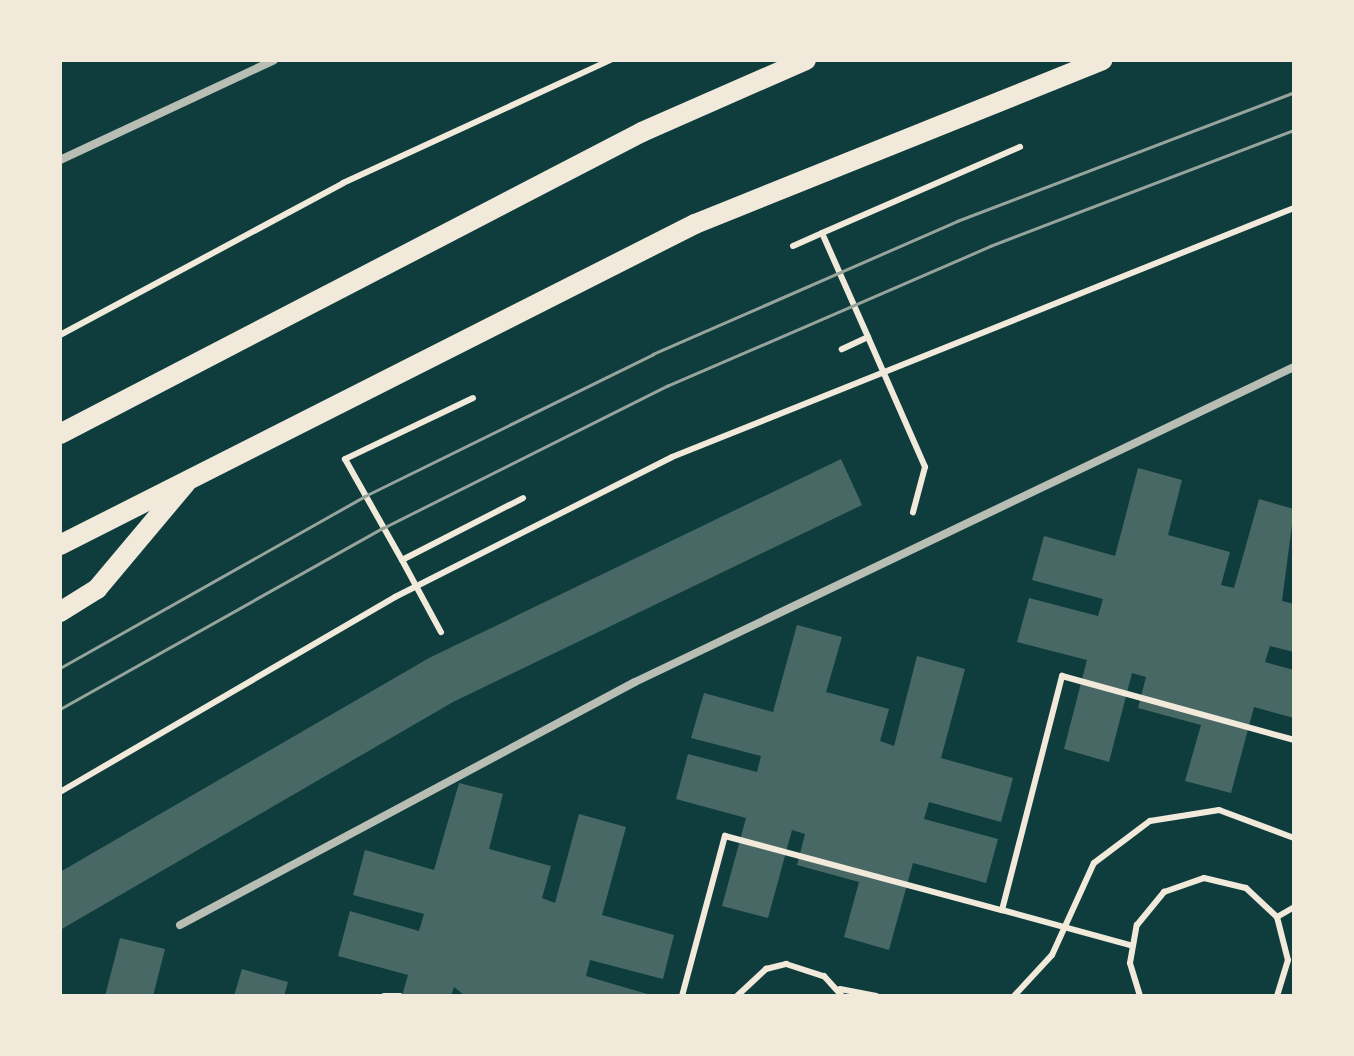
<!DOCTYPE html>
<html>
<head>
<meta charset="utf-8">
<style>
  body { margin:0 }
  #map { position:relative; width:1354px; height:1056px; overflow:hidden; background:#0f3d3e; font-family:Poppins,sans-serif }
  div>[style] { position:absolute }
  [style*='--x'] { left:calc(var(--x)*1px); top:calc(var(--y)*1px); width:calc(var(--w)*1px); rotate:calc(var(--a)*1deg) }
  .building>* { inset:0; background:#486865 }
  .path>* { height:6px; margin:-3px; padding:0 3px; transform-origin:3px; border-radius:3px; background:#f1e9da }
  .service>* { height:8px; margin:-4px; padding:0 4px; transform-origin:4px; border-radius:4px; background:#b8beb3 }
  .secondary>* { height:20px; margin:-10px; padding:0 10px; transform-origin:10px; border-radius:10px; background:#f1e9da }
  .tram>* { height:2.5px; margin:-1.25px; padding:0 1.25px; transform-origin:1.25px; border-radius:1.25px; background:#97a49c }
  span { translate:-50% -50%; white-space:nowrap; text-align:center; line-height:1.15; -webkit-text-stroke:10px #f1e9da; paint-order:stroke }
  .frame { position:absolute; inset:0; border:62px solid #f1e9da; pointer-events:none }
</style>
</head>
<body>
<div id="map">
  <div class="building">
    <div style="clip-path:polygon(841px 459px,862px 505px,453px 702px,60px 930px,60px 872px,429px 658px)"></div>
    <div style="clip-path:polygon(1138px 468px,1182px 480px,1168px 535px,1230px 552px,1221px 585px,1234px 588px,1259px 499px,1294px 509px,1282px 601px,1294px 604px,1294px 652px,1270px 646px,1265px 662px,1294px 670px,1294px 718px,1254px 707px,1231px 793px,1185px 781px,1201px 725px,1138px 708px,1146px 677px,1132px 673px,1109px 762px,1064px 749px,1087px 660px,1017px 642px,1029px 598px,1098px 616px,1103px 599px,1032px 580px,1044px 536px,1115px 556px)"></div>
    <div style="clip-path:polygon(797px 625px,842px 637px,826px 692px,889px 709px,880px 741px,894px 746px,917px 656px,965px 669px,941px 758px,1013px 778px,1001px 822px,929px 802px,924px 819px,998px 839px,986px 883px,913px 863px,889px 950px,844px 937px,859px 882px,797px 865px,805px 834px,792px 830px,768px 918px,722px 906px,746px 818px,676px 799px,688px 754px,757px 772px,761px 756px,691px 738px,704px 693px,773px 712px)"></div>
    <div style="clip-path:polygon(459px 783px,503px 794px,489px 849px,551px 866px,542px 898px,555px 903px,579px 814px,626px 827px,602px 915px,674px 935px,663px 979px,590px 960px,586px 976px,654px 996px,465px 996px,454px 987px,451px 996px,402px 996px,408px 975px,338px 956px,350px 911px,419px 931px,424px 914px,353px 895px,365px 850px,434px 870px)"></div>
    <div style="clip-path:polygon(120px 938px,165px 949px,153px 996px,105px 996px)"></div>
    <div style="clip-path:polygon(242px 969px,288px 982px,284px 996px,234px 996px)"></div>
  </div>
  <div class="path">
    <div style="--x:822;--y:233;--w:216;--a:-23.5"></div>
    <div style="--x:793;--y:246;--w:32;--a:-24"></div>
    <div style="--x:822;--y:233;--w:114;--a:66.1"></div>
    <div style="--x:868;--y:337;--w:29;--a:155"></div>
    <div style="--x:60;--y:335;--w:321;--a:-28.2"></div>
    <div style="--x:343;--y:183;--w:294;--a:-24.7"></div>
    <div style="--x:868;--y:337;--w:142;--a:66.3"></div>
    <div style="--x:925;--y:467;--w:47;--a:104.9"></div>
    <div style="--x:473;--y:398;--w:142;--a:154.5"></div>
    <div style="--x:345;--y:459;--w:116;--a:60.6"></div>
    <div style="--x:402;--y:560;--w:136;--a:-27.1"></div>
    <div style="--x:402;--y:560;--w:82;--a:61.6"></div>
    <div style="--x:60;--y:792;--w:388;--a:-30.2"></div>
    <div style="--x:395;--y:597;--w:310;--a:-26.8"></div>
    <div style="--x:672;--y:457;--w:670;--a:-21.82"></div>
    <div style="--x:1002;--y:910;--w:133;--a:15.3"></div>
    <div style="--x:1277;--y:917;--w:20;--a:-30"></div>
    <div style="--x:840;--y:989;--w:37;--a:11"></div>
    <div style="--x:384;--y:996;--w:16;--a:0"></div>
    <div style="--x:682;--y:996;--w:166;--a:-75"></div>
    <div style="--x:725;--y:836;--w:287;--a:15"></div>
    <div style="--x:1002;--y:910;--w:242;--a:-75.6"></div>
    <div style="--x:1062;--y:676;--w:241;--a:15.4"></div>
    <div style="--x:737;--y:996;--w:40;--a:-43"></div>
    <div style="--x:766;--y:969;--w:21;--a:-14"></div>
    <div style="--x:786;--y:964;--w:40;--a:18"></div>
    <div style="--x:824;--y:976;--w:27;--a:48"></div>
    <div style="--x:1014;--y:996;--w:56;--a:-47.2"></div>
    <div style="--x:1052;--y:955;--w:101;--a:-65.5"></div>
    <div style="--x:1094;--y:863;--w:70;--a:-36.9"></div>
    <div style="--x:1150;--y:821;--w:70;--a:-9.1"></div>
    <div style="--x:1219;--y:810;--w:80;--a:20.5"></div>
    <div style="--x:1140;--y:996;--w:34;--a:-107"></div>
    <div style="--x:1130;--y:963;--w:39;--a:-80"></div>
    <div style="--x:1137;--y:925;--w:43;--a:-50.7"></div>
    <div style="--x:1164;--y:892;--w:42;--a:-19.3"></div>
    <div style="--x:1204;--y:878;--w:43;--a:13.4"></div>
    <div style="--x:1246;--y:888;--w:42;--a:43.1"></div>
    <div style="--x:1277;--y:917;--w:44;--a:75.7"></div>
    <div style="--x:1288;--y:960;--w:38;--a:107"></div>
  </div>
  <div class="service">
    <div style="--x:60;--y:160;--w:236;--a:-25"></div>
    <div style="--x:180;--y:925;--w:516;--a:-28.11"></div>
    <div style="--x:635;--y:682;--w:730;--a:-25.55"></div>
  </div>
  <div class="secondary">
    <div style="--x:60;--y:434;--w:656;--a:-27.42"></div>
    <div style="--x:642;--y:132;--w:179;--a:-23.7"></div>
    <div style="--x:60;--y:545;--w:712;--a:-26.82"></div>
    <div style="--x:695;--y:224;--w:439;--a:-21.9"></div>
    <div style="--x:60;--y:612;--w:44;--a:-31.9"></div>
    <div style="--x:97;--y:589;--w:138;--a:-50"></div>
  </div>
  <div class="tram">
    <div style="--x:60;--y:668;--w:350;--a:-29.4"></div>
    <div style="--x:365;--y:496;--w:321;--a:-26.2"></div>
    <div style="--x:653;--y:354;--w:332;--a:-23.6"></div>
    <div style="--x:957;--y:221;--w:361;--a:-20.9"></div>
    <div style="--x:60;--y:709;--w:370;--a:-29.3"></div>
    <div style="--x:383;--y:528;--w:318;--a:-26.6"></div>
    <div style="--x:667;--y:386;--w:352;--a:-23.4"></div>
    <div style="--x:990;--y:246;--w:325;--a:-20.9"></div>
  </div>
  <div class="frame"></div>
</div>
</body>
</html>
